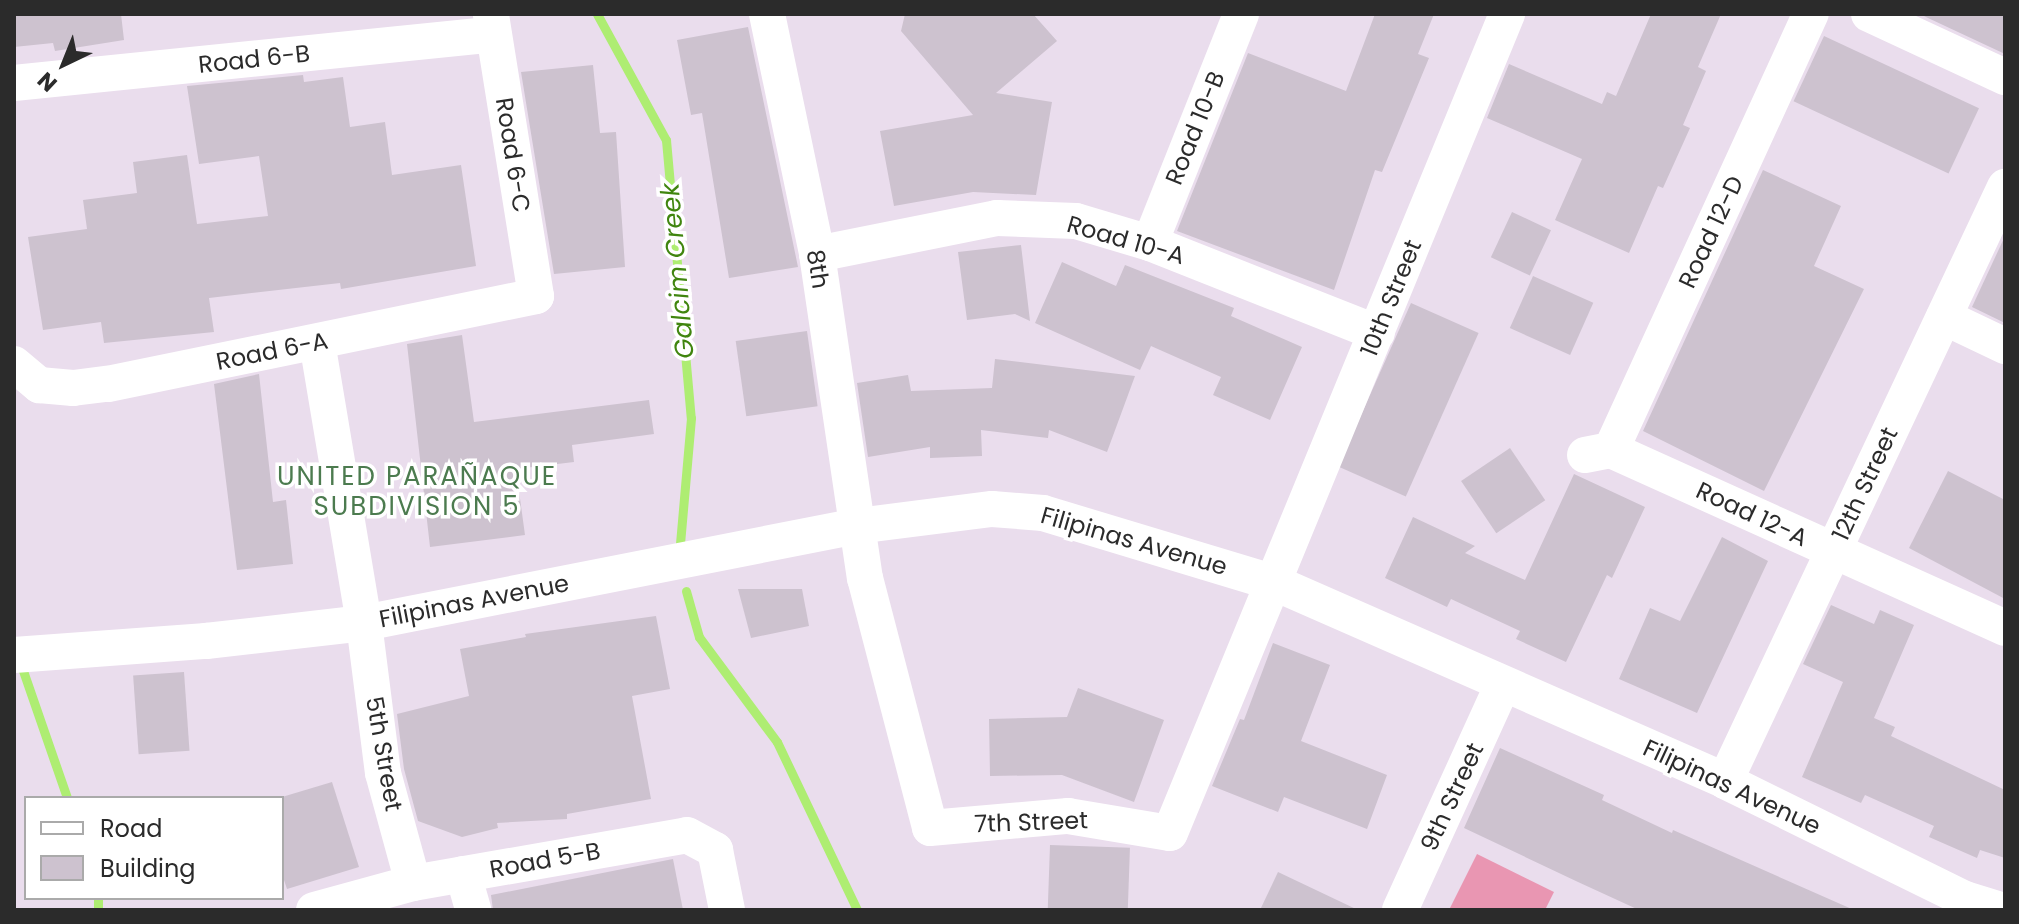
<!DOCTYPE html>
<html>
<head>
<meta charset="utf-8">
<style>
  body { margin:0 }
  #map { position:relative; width:2019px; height:924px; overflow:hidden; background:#eadded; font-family:Poppins,sans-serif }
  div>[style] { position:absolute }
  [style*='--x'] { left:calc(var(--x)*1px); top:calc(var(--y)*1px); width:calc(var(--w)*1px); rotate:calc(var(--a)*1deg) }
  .pitch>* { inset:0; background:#e996b2 }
  .stream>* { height:9px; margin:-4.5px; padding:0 4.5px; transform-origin:4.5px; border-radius:4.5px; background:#aeed72 }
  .building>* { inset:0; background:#cdc2cf; transform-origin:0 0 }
  .minor>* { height:36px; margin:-18px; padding:0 18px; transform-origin:18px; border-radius:18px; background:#fff }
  span { translate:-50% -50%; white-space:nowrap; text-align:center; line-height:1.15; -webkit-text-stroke:7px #fff; paint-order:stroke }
  .street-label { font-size:24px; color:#2b2b2b }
  .water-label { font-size:26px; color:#40850f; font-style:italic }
  .neighbourhood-label { font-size:26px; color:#4c7b4f; letter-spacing:2px }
  .frame { position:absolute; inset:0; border:16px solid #2b2b2b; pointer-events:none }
  .legend { position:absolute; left:24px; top:796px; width:260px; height:104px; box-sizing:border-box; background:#fff; border:2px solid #aaa; margin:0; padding:10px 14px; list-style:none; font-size:24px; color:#2b2b2b }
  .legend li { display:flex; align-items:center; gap:16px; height:40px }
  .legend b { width:40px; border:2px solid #aaa }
  .north { position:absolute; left:24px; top:24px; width:80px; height:80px; -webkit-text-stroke:6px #fff; paint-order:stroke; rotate:223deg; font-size:22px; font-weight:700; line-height:32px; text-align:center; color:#2b2b2b }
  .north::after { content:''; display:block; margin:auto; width:28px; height:36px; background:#2b2b2b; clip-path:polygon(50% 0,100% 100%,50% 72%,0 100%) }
</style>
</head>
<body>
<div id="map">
  <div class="pitch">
    <div style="clip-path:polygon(1477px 854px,1554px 892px,1545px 910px,1449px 910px)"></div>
  </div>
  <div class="stream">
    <div style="--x:597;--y:14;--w:144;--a:61.3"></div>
    <div style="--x:666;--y:140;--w:279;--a:84.9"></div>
    <div style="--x:691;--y:418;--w:127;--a:95"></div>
    <div style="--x:686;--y:591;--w:48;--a:74.2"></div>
    <div style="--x:699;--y:637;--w:131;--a:53.4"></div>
    <div style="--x:777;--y:742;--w:186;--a:64.5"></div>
    <div style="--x:20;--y:662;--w:144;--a:70.9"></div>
    <div style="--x:98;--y:910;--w:12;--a:-90"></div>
  </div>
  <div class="building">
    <div style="clip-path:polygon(14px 14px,121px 14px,124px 40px,55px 51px,53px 43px,14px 47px)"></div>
    <div style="clip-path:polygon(905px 14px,1033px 14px,1057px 41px,996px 93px,1052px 102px,1036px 195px,973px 192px,894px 206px,880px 131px,973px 115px,901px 31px)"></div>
    <div style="clip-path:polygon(1375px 14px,1434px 14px,1418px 54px,1429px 58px,1382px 172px,1375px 170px,1334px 290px,1177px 231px,1248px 53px,1346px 91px)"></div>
    <div style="clip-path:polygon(1651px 14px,1721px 14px,1698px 67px,1706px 71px,1683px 125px,1690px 128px,1663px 188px,1658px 186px,1629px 253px,1555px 220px,1582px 159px,1487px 118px,1509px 64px,1602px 104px,1607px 92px,1616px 96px)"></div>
    <div style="clip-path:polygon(1920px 14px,2005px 14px,2005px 54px,1928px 18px)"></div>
    <div style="clip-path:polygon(748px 27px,798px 267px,729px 278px,702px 113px,691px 115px,677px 40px)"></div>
    <div style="left:1824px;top:36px;width:171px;height:72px;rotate:25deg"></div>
    <div style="clip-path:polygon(593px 65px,600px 133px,616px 132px,625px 267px,554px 274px,521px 72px)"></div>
    <div style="clip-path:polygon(303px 75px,304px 82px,343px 77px,350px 127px,385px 122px,392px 175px,461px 165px,476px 266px,341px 289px,340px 283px,209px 298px,214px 332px,104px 343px,101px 322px,43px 330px,28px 237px,87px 229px,83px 200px,137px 193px,133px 162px,187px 155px,197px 224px,268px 216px,259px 156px,199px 164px,187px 86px)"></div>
    <div style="clip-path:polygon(1763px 170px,1841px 206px,1814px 266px,1864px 289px,1764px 491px,1643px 431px)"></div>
    <div style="left:1512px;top:212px;width:43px;height:50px;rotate:25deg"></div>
    <div style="clip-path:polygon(2005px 236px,2005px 323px,1972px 307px)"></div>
    <div style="clip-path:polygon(1021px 245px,1030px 321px,1015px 314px,967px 320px,958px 252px)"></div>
    <div style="clip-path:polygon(1062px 262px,1116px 286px,1125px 265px,1234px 308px,1231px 316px,1302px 347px,1270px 420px,1213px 395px,1221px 377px,1151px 346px,1140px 370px,1035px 323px)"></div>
    <div style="left:1533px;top:276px;width:66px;height:57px;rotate:24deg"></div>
    <div style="left:1411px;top:303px;width:74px;height:179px;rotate:24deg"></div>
    <div style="left:807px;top:331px;width:76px;height:72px;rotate:82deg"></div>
    <div style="clip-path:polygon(462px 335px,474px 422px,649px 400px,654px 434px,572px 445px,574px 462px,516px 469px,525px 535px,430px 547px,407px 344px)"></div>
    <div style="clip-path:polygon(995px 359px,1135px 376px,1107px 452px,1049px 430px,1048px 438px,981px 430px,982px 456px,930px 458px,930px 447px,868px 457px,857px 383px,908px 375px,911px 391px,992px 388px)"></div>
    <div style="clip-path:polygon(259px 374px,273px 502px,286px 500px,293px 564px,237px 570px,214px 384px)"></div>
    <div style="left:1510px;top:448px;width:63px;height:59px;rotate:56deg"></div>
    <div style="clip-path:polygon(1948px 471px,2005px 500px,2005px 599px,1909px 548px)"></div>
    <div style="clip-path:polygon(1574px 474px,1645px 507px,1612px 578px,1607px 575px,1566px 662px,1516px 639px,1520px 631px,1451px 599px,1447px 607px,1385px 578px,1413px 517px,1475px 546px,1465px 553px,1525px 580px)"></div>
    <div style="clip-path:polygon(1722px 537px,1768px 561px,1697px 713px,1619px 679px,1650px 608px,1680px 621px)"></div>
    <div style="clip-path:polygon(738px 589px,802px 589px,809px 626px,751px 638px)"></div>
    <div style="clip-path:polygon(1831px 605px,1874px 624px,1880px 610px,1914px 625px,1874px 718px,1895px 727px,1891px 736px,2005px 790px,2005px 858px,1980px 850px,1977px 858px,1929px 837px,1934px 826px,1865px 795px,1861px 803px,1802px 777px,1843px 682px,1803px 664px)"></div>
    <div style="clip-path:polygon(656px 616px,670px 689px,632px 696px,651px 799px,567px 814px,567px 819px,497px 823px,498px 828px,462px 837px,418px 821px,404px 769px,397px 714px,469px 696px,460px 649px,526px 637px,525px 634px)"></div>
    <div style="clip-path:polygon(1273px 643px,1330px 665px,1301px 741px,1387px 775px,1367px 829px,1284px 797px,1278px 812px,1212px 786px,1240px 719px,1244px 720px)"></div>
    <div style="left:184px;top:672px;width:79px;height:51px;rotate:86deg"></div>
    <div style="clip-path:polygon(1078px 688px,1164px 720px,1134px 802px,1062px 775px,990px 776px,989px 719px,1067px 717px)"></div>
    <div style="clip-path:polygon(1500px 748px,1604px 795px,1602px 800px,1672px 833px,1673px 830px,1854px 910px,1639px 910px,1578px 882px,1464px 828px)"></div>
    <div style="clip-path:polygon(332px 782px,359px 867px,287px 889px,282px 874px,282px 797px)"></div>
    <div style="left:1050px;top:845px;width:80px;height:65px;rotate:2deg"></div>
    <div style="clip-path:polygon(673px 859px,683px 910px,493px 910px,491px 895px)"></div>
    <div style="clip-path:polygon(1278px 872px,1358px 910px,1260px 910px)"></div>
  </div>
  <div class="minor">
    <div style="--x:767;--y:14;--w:245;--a:78.2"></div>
    <div style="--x:817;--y:254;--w:328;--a:81.6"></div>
    <div style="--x:865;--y:578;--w:258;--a:75.4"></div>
    <div style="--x:930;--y:828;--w:139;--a:-5"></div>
    <div style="--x:1068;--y:816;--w:103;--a:9.5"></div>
    <div style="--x:1170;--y:833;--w:886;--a:-67.63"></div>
    <div style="--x:1869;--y:14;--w:150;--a:24.9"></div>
    <div style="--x:14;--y:83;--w:482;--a:-5.8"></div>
    <div style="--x:1150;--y:243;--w:246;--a:-68.3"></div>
    <div style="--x:817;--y:254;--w:184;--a:-11.3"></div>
    <div style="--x:997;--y:218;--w:79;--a:2.2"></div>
    <div style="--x:1076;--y:221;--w:77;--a:16.6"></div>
    <div style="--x:1150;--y:243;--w:244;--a:21.6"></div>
    <div style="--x:1944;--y:317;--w:68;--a:25.4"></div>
    <div style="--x:317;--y:342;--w:285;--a:80.5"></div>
    <div style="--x:364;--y:623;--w:151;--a:82.8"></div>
    <div style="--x:383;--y:773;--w:114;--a:74.7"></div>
    <div style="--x:14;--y:364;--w:33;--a:40"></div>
    <div style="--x:39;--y:385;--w:34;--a:5"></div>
    <div style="--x:73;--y:388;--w:35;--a:-7"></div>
    <div style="--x:108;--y:384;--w:437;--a:-11.6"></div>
    <div style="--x:536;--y:296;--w:286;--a:-99.1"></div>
    <div style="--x:1611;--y:450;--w:480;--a:-65.4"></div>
    <div style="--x:1585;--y:455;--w:26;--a:-11"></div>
    <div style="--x:1611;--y:450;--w:432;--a:24.3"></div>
    <div style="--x:14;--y:655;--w:193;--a:-4.2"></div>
    <div style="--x:206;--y:641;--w:159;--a:-6.5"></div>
    <div style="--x:364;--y:623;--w:502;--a:-11.13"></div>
    <div style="--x:857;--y:526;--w:136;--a:-7.2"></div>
    <div style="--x:992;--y:509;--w:51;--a:4.5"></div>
    <div style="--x:1043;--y:513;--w:242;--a:16.8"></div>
    <div style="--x:1275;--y:583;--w:492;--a:23.7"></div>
    <div style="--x:1725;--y:781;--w:267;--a:26.2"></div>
    <div style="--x:1965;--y:899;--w:38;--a:17"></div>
    <div style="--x:1725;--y:781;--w:657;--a:-64.76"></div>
    <div style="--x:463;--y:874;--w:37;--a:74"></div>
    <div style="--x:314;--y:910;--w:103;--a:-15.3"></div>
    <div style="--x:413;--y:883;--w:278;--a:-9.9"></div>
    <div style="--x:687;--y:835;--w:32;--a:28"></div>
    <div style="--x:715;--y:850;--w:61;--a:78.7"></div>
    <div style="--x:1400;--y:910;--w:248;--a:-65.5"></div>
  </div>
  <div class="street-label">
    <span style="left:254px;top:59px;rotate:-6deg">Road 6-B</span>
    <span style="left:1195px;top:128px;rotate:-68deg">Road 10-B</span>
    <span style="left:513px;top:155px;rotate:81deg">Road 6-C</span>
    <span style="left:1711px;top:232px;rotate:-65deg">Road 12-D</span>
    <span style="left:1126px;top:240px;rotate:16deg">Road 10-A</span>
    <span style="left:818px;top:269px;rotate:81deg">8th</span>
    <span style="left:1391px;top:298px;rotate:-68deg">10th Street</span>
    <span style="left:272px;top:351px;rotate:-11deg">Road 6-A</span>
    <span style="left:1865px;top:484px;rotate:-65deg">12th Street</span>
    <span style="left:1752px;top:514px;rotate:25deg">Road 12-A</span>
    <span style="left:1134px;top:541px;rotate:16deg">Filipinas Avenue</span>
    <span style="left:474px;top:601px;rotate:-11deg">Filipinas Avenue</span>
    <span style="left:384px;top:754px;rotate:80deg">5th Street</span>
    <span style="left:1732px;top:787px;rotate:25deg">Filipinas Avenue</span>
    <span style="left:1452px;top:797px;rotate:-65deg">9th Street</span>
    <span style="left:1031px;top:822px;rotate:-2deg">7th Street</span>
    <span style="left:545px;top:860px;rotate:-10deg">Road 5-B</span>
  </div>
  <div class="water-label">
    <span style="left:678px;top:271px;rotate:-95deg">Galcim Creek</span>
  </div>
  <div class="neighbourhood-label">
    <span style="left:417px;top:492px">UNITED PARAÑAQUE<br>SUBDIVISION 5</span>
  </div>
  <div class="frame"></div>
  <ul class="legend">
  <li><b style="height:10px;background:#fff"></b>Road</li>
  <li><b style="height:22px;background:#cdc2cf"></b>Building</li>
  </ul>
  <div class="north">N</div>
</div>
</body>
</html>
